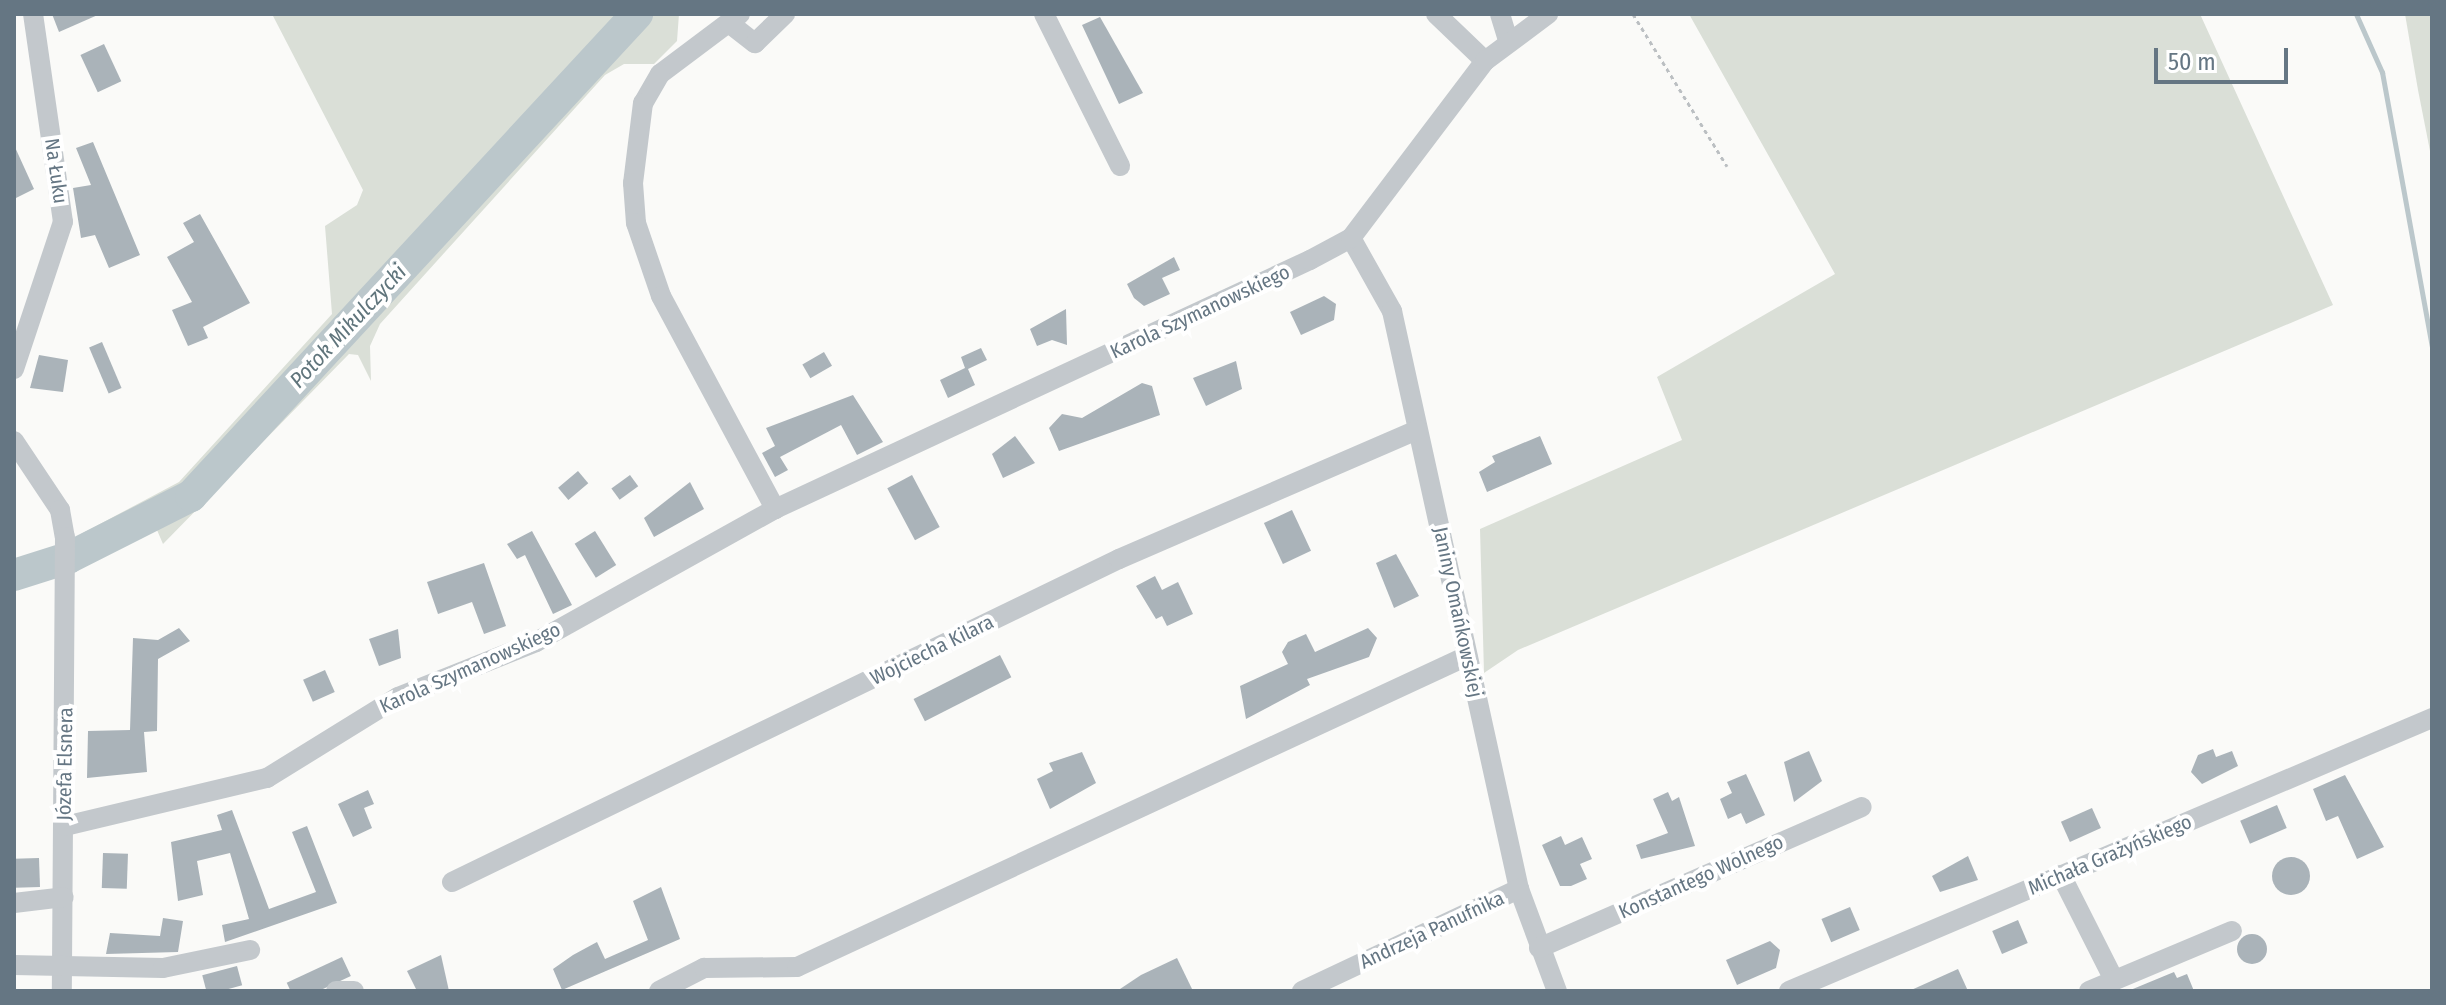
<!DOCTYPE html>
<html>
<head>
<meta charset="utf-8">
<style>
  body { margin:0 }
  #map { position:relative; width:2446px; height:1005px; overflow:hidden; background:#fafaf8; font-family:"Fira Sans Condensed",sans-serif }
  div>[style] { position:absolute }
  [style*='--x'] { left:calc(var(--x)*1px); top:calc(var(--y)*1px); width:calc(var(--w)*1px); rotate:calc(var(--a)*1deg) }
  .green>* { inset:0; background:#dadfd7 }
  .stream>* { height:5px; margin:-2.5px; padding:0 2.5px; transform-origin:2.5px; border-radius:2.5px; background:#bbc7cb }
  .river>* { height:32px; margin:-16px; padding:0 16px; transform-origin:16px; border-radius:16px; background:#bbc7cb }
  .building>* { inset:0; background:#aab3b9; transform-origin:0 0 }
  .round { border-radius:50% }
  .path>* { height:3px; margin-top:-1.5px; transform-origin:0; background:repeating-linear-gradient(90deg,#bbbfc2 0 4px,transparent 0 8px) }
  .minor>* { height:20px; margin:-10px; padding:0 10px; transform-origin:10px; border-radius:10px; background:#c3c8cc }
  span { translate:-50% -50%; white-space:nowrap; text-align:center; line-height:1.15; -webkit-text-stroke:8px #fff; paint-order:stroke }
  .street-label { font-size:20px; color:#657683 }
  .water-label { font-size:22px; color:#60757c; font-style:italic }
  .frame { position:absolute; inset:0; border:16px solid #657683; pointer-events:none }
  .scale { position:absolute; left:2154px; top:48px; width:134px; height:36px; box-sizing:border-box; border:4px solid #657683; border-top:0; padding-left:10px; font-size:24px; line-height:28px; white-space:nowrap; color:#657683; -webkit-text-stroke:6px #fff; paint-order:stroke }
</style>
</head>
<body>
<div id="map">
  <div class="green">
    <div style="clip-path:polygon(272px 14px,679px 14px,677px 41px,654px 64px,624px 64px,605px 75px,380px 324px,370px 346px,371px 381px,358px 355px,349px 354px,163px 544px,157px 530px,82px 566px,81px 534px,179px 482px,332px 314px,325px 226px,357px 205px,363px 190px)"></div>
    <div style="clip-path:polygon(1689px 14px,2200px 14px,2333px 305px,1518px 650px,1484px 673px,1480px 529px,1682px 440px,1657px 377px,1835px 274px)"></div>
    <div style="clip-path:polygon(2405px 14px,2432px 14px,2432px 161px,2418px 90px)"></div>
  </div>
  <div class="stream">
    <div style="--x:2356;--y:14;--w:64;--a:65.9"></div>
    <div style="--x:2382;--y:72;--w:279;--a:79.7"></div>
    <div style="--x:36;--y:568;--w:9;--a:69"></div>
  </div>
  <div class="river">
    <div style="--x:14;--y:575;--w:57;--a:-17.5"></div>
    <div style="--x:68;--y:558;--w:138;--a:-26.8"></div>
    <div style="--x:191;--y:496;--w:657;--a:-47.22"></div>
  </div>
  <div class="building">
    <div style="clip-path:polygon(52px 14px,100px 14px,59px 32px)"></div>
    <div style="clip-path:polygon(1100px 17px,1143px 93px,1119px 104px,1082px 25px)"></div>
    <div style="left:104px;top:44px;width:41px;height:26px;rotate:65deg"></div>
    <div style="clip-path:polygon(93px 142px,140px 255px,109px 268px,95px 235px,81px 238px,73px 188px,91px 185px,76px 148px)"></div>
    <div style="clip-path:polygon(14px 145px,34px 189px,14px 199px)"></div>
    <div style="clip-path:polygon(200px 214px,250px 303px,203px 327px,208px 338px,188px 346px,172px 310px,192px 302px,167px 257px,194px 242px,183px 223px)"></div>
    <div style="clip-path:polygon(1174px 257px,1180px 270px,1162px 278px,1170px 294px,1144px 306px,1134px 298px,1127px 284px)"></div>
    <div style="clip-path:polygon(1324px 296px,1336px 304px,1334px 320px,1301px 335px,1290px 312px)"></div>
    <div style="clip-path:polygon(1066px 309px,1067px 345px,1052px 340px,1037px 346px,1030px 329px)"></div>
    <div style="left:102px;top:342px;width:50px;height:14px;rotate:67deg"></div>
    <div style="clip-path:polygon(981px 348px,987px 360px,968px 369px,975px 385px,948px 398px,940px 380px,965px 368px,961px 357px)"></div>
    <div style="left:824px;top:352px;width:16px;height:25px;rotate:60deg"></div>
    <div style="clip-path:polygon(39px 355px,68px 360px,63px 392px,30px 388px)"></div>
    <div style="clip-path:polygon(1236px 361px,1242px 389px,1206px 406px,1193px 378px)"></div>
    <div style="clip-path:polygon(1142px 383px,1152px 386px,1160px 415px,1059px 451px,1049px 428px,1062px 414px,1082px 418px)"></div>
    <div style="clip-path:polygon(853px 395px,883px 442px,857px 455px,841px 425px,780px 457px,788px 470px,775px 477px,762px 453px,775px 446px,766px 428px)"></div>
    <div style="clip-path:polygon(1015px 436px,1035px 463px,1003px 478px,992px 454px)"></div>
    <div style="clip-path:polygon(1540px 436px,1552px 464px,1487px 492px,1479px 472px,1495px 462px,1492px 456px)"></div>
    <div style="left:578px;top:471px;width:16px;height:26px;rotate:50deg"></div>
    <div style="left:630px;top:475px;width:14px;height:23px;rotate:54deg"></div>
    <div style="left:912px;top:475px;width:59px;height:28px;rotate:62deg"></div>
    <div style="clip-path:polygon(690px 482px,704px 509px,654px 537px,644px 518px)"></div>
    <div style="left:1292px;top:510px;width:45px;height:31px;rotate:65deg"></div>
    <div style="clip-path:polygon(532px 531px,572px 605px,553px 614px,525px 555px,517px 559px,507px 544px)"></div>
    <div style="left:595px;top:531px;width:40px;height:24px;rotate:58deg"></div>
    <div style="clip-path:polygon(1396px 554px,1419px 596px,1394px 608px,1376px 563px)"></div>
    <div style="clip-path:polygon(484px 563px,506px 626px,484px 634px,472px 602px,438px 614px,427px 582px)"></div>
    <div style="clip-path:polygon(1155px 576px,1162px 590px,1178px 582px,1193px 614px,1167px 626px,1162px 616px,1156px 619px,1136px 586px)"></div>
    <div style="clip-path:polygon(179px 628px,190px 641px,158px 659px,157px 731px,144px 732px,147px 772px,87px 778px,88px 731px,130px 730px,133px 638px,158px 640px)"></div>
    <div style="clip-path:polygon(1368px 628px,1377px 638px,1369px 657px,1307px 679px,1310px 685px,1246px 719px,1240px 686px,1288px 664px,1282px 652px,1288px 642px,1306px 634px,1315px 652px)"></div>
    <div style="clip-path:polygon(398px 629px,401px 658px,379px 666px,369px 639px)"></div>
    <div style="left:1000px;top:655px;width:25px;height:97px;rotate:63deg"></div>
    <div style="left:325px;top:670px;width:24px;height:24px;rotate:66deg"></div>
    <div style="clip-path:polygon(2213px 749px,2216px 757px,2232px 751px,2238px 766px,2202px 784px,2191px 772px,2198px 755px)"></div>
    <div style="clip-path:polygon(1809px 751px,1822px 781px,1794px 802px,1784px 762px)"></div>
    <div style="clip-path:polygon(1082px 752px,1096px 783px,1050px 809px,1037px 779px,1053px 771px,1049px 763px)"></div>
    <div style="clip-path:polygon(1746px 774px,1765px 815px,1746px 824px,1741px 813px,1728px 819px,1720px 799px,1732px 793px,1727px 782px)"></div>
    <div style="clip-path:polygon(2345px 775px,2384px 847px,2357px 859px,2338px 816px,2326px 821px,2313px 789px)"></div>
    <div style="clip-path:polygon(368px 790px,374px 804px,364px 808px,372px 828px,353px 837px,338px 804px)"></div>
    <div style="clip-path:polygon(1668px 792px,1672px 801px,1679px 797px,1695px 846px,1641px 859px,1636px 845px,1668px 833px,1653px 799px)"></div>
    <div style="left:2277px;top:805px;width:25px;height:40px;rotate:67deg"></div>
    <div style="left:2092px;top:808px;width:22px;height:34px;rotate:66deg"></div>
    <div style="clip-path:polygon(232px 810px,269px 909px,316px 892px,292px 832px,307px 826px,337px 903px,225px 942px,222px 925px,249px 919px,230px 853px,197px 861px,203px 895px,178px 901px,171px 842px,222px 830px,217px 815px)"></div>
    <div style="clip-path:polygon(1561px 836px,1565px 845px,1582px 837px,1592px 859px,1580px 864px,1587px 879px,1571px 886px,1560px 886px,1542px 845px)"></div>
    <div style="left:103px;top:853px;width:25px;height:35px;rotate:2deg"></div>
    <div style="clip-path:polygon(1968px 856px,1978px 880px,1940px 892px,1932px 876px)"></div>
    <div class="round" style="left:2272px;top:857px;width:38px;height:38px"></div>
    <div style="left:39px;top:858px;width:29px;height:25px;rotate:88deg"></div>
    <div style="clip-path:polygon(661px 887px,680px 939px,562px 990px,553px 969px,573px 955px,597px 942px,605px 959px,648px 940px,633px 901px)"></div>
    <div style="left:1850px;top:907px;width:25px;height:31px;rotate:67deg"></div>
    <div style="clip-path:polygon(163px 918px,183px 921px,178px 952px,106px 954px,110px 933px,160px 936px)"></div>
    <div style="left:2018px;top:920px;width:25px;height:28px;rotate:67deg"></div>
    <div class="round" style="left:2237px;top:934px;width:30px;height:30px"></div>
    <div style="clip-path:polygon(1770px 941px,1780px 950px,1776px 968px,1737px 985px,1726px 960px)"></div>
    <div style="clip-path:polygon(441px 955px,449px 991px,417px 991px,407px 971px)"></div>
    <div style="left:342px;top:957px;width:21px;height:61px;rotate:65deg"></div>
    <div style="clip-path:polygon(1177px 958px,1193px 991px,1117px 991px,1141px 975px)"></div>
    <div style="left:237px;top:966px;width:20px;height:36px;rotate:75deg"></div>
    <div style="clip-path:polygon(1958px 969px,1968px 991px,1909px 991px)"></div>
    <div style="clip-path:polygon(2174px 972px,2177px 978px,2187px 974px,2194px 991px,2128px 991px)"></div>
  </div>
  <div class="path">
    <div style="--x:1633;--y:14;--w:179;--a:58.3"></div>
  </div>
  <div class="minor">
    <div style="--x:740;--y:14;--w:100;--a:143.1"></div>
    <div style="--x:660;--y:74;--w:34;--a:120"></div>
    <div style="--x:643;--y:103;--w:81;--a:97.1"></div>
    <div style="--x:633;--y:183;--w:40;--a:85.7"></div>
    <div style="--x:636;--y:223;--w:77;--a:71.1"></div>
    <div style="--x:661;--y:296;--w:242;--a:61.8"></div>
    <div style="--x:1044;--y:14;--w:170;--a:63.4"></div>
    <div style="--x:1436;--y:14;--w:68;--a:43.8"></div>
    <div style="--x:1500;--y:14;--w:27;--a:73"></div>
    <div style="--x:729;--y:23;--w:33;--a:38"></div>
    <div style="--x:755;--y:43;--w:42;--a:-44"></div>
    <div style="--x:1351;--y:238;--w:84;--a:60.7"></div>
    <div style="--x:1392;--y:311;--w:592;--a:77.61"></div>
    <div style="--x:1519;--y:889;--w:109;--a:69.6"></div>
    <div style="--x:14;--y:369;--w:155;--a:-71.6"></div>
    <div style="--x:63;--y:222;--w:210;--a:-98.2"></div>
    <div style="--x:14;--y:441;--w:83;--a:56.3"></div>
    <div style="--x:60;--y:510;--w:27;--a:80"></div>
    <div style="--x:65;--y:537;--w:454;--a:90.4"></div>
    <div style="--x:65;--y:826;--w:208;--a:-13.4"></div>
    <div style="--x:267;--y:778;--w:154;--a:-31.7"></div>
    <div style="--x:398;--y:697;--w:149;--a:-21.7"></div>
    <div style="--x:536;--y:642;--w:274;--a:-29.1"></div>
    <div style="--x:775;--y:509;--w:590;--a:-24.96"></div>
    <div style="--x:1310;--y:260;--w:47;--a:-28.2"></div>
    <div style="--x:1351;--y:238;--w:222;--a:-52.9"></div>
    <div style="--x:1485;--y:61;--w:79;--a:-36.7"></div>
    <div style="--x:2061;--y:875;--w:118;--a:63.2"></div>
    <div style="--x:452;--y:882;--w:741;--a:-25.84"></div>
    <div style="--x:1119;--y:559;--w:325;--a:-23.4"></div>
    <div style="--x:14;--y:903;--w:50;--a:-6.8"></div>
    <div style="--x:1539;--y:948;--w:352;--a:-23.6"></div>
    <div style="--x:14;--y:965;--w:149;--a:1.2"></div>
    <div style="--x:163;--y:968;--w:89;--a:-11.7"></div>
    <div style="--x:336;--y:991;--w:18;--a:0"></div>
    <div style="--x:659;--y:991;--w:51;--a:-27.1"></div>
    <div style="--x:704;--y:968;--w:93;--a:-0.6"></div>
    <div style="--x:797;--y:967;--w:739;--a:-24.9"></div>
    <div style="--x:1302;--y:991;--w:240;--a:-25.2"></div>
    <div style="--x:1789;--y:991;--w:699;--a:-23"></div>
    <div style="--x:2089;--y:991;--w:155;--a:-22.8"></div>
  </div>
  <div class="street-label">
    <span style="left:56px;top:171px;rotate:82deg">Na Łuku</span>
    <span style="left:1200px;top:312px;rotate:-25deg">Karola Szymanowskiego</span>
    <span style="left:1458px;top:612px;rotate:78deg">Janiny Omańkowskiej</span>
    <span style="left:932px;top:650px;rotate:-26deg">Wojciecha Kilara</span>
    <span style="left:470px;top:668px;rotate:-24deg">Karola Szymanowskiego</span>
    <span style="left:65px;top:764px;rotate:-89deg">Józefa Elsnera</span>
    <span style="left:2110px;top:855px;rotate:-23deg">Michała Grażyńskiego</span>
    <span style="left:1701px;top:877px;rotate:-24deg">Konstantego Wolnego</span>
    <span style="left:1432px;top:930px;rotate:-25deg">Andrzeja Panufnika</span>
  </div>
  <div class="water-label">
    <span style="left:348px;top:326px;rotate:-47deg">Potok Mikulczycki</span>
  </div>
  <div class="frame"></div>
  <div class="scale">50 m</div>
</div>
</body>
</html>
